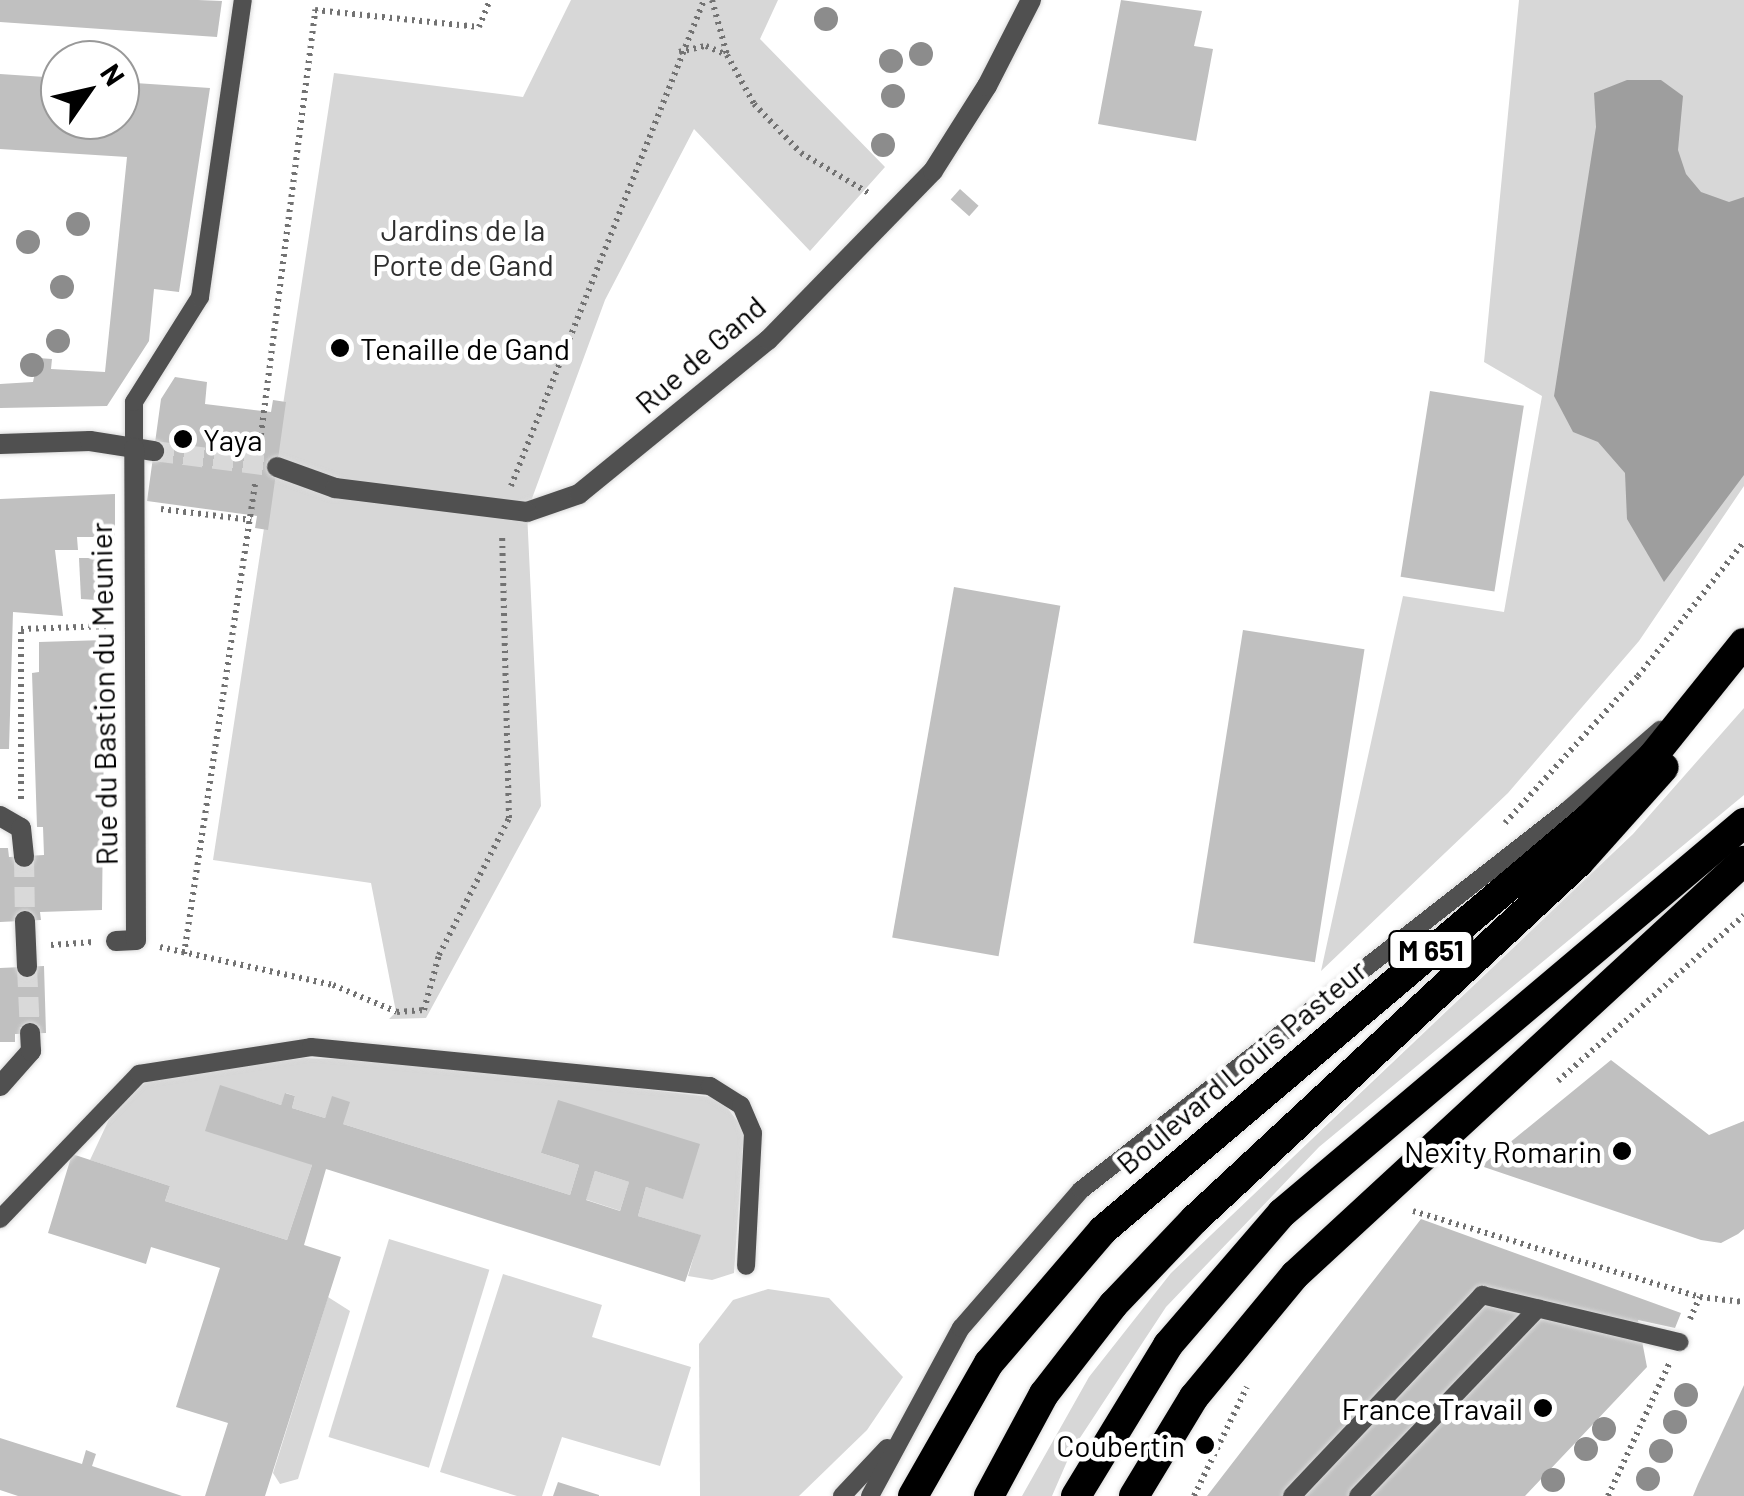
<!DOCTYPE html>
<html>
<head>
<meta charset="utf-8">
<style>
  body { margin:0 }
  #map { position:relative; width:1744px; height:1496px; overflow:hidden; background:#fff; font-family:Barlow,sans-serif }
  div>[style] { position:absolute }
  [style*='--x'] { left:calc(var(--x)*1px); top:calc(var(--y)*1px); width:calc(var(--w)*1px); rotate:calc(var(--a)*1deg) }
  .green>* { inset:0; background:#d7d7d7; transform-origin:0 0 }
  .water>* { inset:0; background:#9e9e9e }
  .building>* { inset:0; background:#c0c0c0; transform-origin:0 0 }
  .street-tunnel>* { height:20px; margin-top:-10px; transform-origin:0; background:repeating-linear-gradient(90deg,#d9d9d9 0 20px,transparent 0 30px) }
  .path>* { height:6px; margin-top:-3px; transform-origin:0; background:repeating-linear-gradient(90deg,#727272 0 2.5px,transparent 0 7.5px) }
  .roads { filter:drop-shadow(0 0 2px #dbdbdb) drop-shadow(0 0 2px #dbdbdb) }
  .lane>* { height:18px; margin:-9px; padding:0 9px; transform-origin:9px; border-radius:9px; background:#505050 }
  .street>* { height:20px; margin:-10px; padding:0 10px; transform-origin:10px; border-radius:10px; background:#505050 }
  .highway>* { height:30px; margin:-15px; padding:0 15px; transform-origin:15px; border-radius:15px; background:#000 }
  .street-bridge>* { height:20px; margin:-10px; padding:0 10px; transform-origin:10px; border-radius:10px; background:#505050 }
  .trees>* { width:24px; height:24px; margin:-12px; border-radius:50%; background:#8c8c8c }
  .dots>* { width:28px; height:28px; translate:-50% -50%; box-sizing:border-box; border:5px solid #fff; border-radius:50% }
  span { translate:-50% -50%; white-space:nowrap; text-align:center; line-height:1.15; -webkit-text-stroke:9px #fff; paint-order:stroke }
  .shield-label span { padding:2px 8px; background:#fff; border:2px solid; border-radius:8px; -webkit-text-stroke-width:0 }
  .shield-label { font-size:28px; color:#000; font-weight:700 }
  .park-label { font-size:30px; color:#2e2e2e }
  .poi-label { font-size:30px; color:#000 }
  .left { translate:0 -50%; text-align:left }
  .right { translate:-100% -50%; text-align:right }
  .street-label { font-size:30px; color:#000 }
  .north { position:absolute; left:40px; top:40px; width:100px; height:100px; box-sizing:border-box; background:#fff; border:2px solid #999; border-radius:50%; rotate:56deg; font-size:28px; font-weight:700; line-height:40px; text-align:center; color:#000 }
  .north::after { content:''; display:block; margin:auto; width:35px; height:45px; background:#000; clip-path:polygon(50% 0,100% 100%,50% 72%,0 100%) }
</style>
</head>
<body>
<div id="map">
  <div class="green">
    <div style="clip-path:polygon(571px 0,778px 0,760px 39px,885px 167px,810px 251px,694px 129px,605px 300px,527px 512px,541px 806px,426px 1018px,389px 1019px,396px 1012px,371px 883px,213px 860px,334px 73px,523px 97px)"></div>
    <div style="clip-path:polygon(1519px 0,1744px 0,1744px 486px,1639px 641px,1508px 793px,1321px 971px,1403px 596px,1504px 612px,1542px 396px,1484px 362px)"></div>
    <div style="clip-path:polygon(1744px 708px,1744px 795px,1319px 1147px,1166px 1307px,1072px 1450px,1052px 1496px,1022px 1496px,1089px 1377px,1171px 1273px,1633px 834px)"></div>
    <div style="clip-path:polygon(303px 1058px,399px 1061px,720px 1098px,744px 1130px,734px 1273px,712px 1280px,688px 1276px,700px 1235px,638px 1216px,646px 1187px,683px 1198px,699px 1144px,541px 1153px,579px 1165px,570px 1195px,343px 1124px,333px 1097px,325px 1118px,292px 1108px,295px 1096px,286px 1093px,281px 1105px,220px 1086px,312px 1165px,287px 1240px,165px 1201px,170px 1186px,90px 1160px,119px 1098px,152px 1079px)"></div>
    <div style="left:595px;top:1171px;width:36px;height:30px;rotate:18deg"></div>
    <div style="left:389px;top:1239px;width:105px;height:207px;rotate:17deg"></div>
    <div style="clip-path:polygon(503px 1274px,602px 1305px,592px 1337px,691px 1367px,660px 1466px,562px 1437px,542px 1496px,517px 1496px,440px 1472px)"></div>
    <div style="clip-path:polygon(768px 1289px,829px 1298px,903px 1377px,867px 1430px,799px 1496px,700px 1496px,699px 1344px,733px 1300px)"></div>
    <div style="clip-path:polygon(328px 1297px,350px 1311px,298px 1479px,280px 1484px,273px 1473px)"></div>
  </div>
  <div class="water">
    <div style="clip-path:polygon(1627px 80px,1661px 80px,1683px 96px,1678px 150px,1686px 174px,1701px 192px,1729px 202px,1744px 197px,1744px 475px,1664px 582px,1627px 519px,1625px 473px,1598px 442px,1573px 432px,1554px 396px,1596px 127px,1594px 93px)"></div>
  </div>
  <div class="building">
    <div style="clip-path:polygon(0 0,198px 0,222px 1px,217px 37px,0 22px)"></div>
    <div style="clip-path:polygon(1121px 0,1202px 11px,1194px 46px,1213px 49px,1196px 141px,1098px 124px)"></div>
    <div style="clip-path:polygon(0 74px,60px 78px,60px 120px,120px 120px,120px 82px,210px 88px,179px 292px,154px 289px,149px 341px,107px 406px,0 408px,0 384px,33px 382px,38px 358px,52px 359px,51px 369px,105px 372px,127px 157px,0 149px)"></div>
    <div style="left:960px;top:189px;width:25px;height:14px;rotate:42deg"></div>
    <div style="clip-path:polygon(175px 377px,207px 382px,205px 404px,271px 412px,273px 400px,286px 402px,268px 530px,255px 528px,257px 516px,147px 501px,161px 399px)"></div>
    <div style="left:1430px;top:391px;width:95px;height:188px;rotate:9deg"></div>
    <div style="clip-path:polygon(115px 494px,115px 537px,77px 537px,78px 550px,55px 550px,63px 616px,13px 612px,9px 749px,0 749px,0 499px)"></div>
    <div style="clip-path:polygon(79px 558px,114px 558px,112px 601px,81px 599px)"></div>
    <div style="left:954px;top:587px;width:108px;height:356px;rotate:10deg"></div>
    <div style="left:1243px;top:630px;width:123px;height:317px;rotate:9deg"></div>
    <div style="clip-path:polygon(105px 640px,102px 910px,40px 912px,41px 920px,0 922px,0 848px,8px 848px,9px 857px,44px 855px,43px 827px,37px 827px,32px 673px,39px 672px,39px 642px)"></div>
    <div style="clip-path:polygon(44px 966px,46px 1033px,15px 1034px,15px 1042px,0 1042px,0 968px)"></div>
    <div style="clip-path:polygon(1611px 1060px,1709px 1135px,1744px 1121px,1744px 1229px,1738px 1234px,1721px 1243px,1701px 1240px,1481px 1166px)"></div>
    <div style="clip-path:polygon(evenodd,220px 1085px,281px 1105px,285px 1093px,295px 1096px,292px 1108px,325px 1118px,332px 1096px,350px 1102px,343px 1124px,570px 1195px,579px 1165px,541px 1153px,558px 1100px,700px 1144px,683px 1199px,646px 1187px,638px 1216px,701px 1235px,685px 1282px,326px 1169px,304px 1245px,341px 1257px,265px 1496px,205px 1496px,228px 1423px,176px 1407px,220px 1268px,151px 1247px,146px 1264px,48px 1233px,72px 1154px,170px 1186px,165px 1201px,287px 1240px,312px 1165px,205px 1131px,220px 1085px,595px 1171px,629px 1182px,620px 1211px,586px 1200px,595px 1171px)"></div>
    <div style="clip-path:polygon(1421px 1219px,1681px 1313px,1675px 1328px,1638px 1320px,1647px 1367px,1525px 1496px,1207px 1496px)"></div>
    <div style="clip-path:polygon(1744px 1385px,1744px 1496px,1693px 1496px,1698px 1484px)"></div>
    <div style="clip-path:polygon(0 1438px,82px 1464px,86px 1450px,96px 1454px,92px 1466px,182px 1496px,18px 1496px,0 1490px)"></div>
    <div style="clip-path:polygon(558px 1482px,599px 1495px,599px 1496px,553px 1496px)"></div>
  </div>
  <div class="street-tunnel">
    <div style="--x:154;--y:451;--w:124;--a:7.4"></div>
    <div style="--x:24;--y:857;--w:64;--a:89.1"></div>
    <div style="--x:27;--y:967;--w:66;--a:87.4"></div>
  </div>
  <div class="path">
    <div style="--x:712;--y:0;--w:57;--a:74.7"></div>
    <div style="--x:727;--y:55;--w:56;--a:61.1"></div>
    <div style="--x:754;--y:104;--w:68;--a:46.2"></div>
    <div style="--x:801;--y:153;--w:82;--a:30.6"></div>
    <div style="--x:679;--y:52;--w:28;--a:-13"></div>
    <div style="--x:706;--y:46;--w:23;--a:23"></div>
    <div style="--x:259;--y:450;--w:444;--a:-82.7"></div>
    <div style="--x:315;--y:10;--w:165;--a:5.9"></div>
    <div style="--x:479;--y:27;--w:29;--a:-68"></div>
    <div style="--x:511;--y:486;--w:523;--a:-68.34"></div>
    <div style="--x:161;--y:509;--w:91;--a:7"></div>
    <div style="--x:21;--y:799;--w:170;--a:-90"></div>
    <div style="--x:21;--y:629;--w:88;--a:-2"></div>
    <div style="--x:1505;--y:823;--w:198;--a:-47.9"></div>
    <div style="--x:1638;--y:676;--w:171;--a:-51.7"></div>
    <div style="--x:51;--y:945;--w:43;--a:-4"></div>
    <div style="--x:160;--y:947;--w:177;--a:12.4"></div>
    <div style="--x:333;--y:985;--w:69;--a:22.9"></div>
    <div style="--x:397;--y:1012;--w:27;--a:-4"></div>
    <div style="--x:424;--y:1010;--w:57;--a:-74.7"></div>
    <div style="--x:439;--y:955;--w:154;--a:-62.9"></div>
    <div style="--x:509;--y:818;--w:285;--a:-91.4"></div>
    <div style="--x:184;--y:954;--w:477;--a:-81.4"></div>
    <div style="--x:1558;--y:1081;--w:249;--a:-41.7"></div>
    <div style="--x:1413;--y:1211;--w:300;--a:16.7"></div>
    <div style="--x:1700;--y:1297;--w:44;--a:6.5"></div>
    <div style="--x:1690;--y:1319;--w:24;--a:-66"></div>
    <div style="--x:1194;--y:1496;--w:121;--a:-64.1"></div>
    <div style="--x:1608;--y:1496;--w:148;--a:-65.2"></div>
  </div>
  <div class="roads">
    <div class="lane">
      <div style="--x:134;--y:448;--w:46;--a:-90"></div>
      <div style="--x:134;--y:402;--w:124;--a:-57.8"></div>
      <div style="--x:200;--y:297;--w:300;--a:-81.8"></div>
      <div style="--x:0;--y:1219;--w:201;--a:-46.2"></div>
      <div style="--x:139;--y:1074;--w:174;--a:-8.9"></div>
      <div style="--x:311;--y:1047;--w:401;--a:5.6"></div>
      <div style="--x:710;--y:1086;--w:36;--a:32"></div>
      <div style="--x:741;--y:1105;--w:30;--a:67"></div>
      <div style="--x:753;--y:1133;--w:133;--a:93"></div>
      <div style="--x:842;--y:1496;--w:66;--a:-46.8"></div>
      <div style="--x:870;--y:1496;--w:191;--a:-61.6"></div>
      <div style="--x:961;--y:1328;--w:183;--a:-49"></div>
      <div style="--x:1081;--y:1190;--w:619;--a:-37.98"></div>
      <div style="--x:1569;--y:809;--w:121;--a:-41"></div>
      <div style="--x:1292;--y:1496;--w:277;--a:-46.6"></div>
      <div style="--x:1482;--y:1295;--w:203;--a:13.4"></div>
      <div style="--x:1358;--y:1496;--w:260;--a:-46.2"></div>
    </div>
    <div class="street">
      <div style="--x:0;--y:444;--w:90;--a:-1.9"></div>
      <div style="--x:90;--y:441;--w:65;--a:8.9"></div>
      <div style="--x:277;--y:467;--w:62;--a:19.9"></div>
      <div style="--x:527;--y:512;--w:55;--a:-19.1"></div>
      <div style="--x:579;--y:494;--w:244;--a:-39.2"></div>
      <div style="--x:768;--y:340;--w:236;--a:-45.7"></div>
      <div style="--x:933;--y:171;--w:101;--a:-57.6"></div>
      <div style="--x:987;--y:86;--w:97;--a:-62.9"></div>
      <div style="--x:0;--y:816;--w:24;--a:30"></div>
      <div style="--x:21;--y:828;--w:29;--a:84"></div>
      <div style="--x:25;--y:921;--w:46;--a:87.5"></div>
      <div style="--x:116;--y:941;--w:20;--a:-3"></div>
      <div style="--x:136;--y:940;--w:492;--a:-90.2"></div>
      <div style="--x:0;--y:1086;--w:47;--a:-48.5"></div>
      <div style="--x:31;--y:1051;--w:18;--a:-93"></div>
    </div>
    <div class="highway">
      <div style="--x:913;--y:1496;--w:153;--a:-60.3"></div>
      <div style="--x:989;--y:1363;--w:175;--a:-49.4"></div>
      <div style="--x:1103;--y:1230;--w:636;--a:-40.28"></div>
      <div style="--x:1588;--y:819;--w:91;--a:-44.1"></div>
      <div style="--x:1653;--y:756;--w:145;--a:-51.2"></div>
      <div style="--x:989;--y:1496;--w:116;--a:-61.7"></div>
      <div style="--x:1044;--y:1394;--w:113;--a:-52.2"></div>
      <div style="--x:1113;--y:1305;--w:119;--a:-46.4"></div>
      <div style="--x:1195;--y:1219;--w:524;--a:-42.91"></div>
      <div style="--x:1579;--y:862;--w:127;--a:-48.2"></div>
      <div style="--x:1076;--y:1496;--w:177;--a:-58.6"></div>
      <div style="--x:1168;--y:1345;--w:174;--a:-49.2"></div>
      <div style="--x:1282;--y:1213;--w:605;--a:-40.17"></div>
      <div style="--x:1134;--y:1496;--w:116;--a:-58.8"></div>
      <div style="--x:1194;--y:1397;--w:158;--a:-50.4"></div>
      <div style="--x:1295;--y:1275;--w:611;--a:-42.68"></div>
    </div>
  </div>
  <div class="street-bridge">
    <div style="--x:335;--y:488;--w:193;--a:7.1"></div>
  </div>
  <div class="trees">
    <div style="left:826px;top:19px"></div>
    <div style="left:921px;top:54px"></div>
    <div style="left:891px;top:61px"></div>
    <div style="left:893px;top:96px"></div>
    <div style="left:883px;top:145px"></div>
    <div style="left:78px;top:224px"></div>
    <div style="left:28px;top:242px"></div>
    <div style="left:62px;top:287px"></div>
    <div style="left:58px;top:341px"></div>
    <div style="left:32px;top:365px"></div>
    <div style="left:1686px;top:1395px"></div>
    <div style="left:1675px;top:1422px"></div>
    <div style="left:1604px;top:1429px"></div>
    <div style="left:1586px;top:1449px"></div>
    <div style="left:1661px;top:1451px"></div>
    <div style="left:1648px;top:1479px"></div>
    <div style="left:1553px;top:1480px"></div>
  </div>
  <div class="dots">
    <div style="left:340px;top:348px;background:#000"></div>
    <div style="left:183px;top:439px;background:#000"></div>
    <div style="left:1622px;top:1151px;background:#000"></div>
    <div style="left:1543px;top:1408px;background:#000"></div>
    <div style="left:1205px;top:1445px;background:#000"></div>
  </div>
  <div class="shield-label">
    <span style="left:1431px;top:950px">M 651</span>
  </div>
  <div class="park-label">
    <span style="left:463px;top:246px">Jardins de la<br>Porte de Gand</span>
  </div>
  <div class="poi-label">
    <span class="left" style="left:360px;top:348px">Tenaille de Gand</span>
    <span class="left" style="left:203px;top:439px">Yaya</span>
    <span class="right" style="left:1602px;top:1151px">Nexity Romarin</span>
    <span class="right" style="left:1523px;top:1408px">France Travail</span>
    <span class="right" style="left:1185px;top:1445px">Coubertin</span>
  </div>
  <div class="street-label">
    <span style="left:700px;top:354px;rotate:-41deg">Rue de Gand</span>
    <span style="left:103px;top:694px;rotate:-91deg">Rue du Bastion du Meunier</span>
    <span style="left:1241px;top:1066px;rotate:-40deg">Boulevard Louis Pasteur</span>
  </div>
  <div class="north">N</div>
</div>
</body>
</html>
